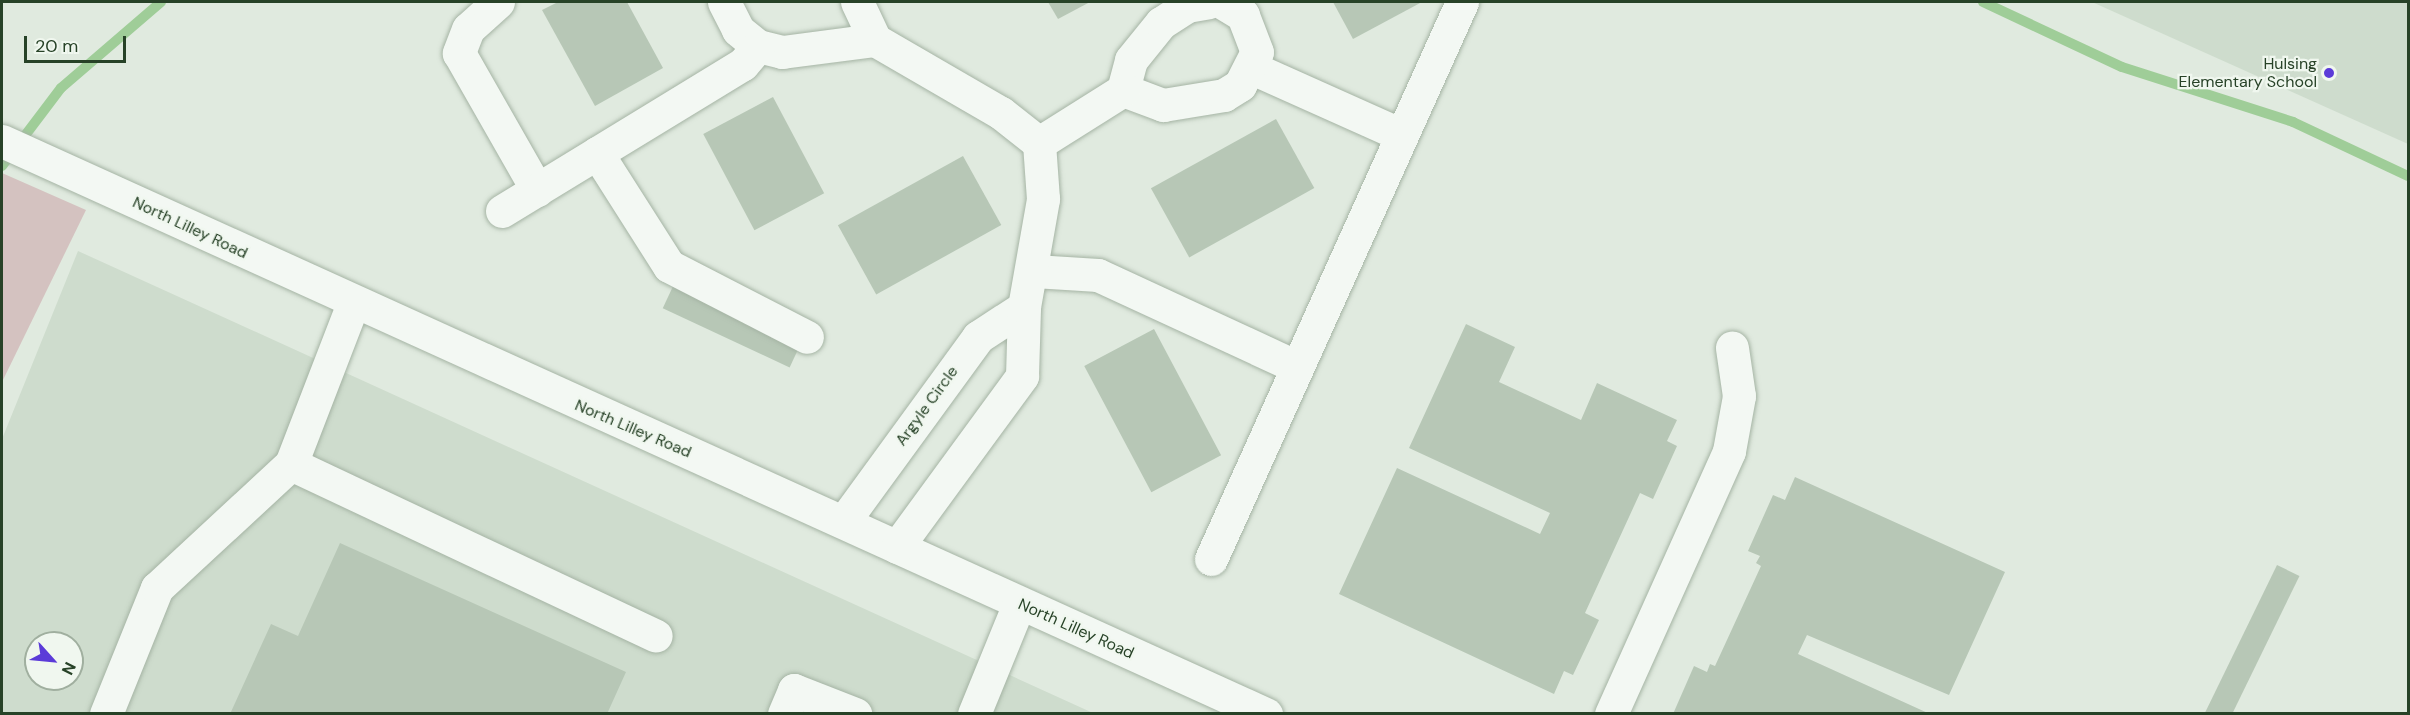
<!DOCTYPE html>
<html>
<head>
<meta charset="utf-8">
<style>
  body { margin:0 }
  #map { position:relative; width:2410px; height:715px; overflow:hidden; background:#e0eadf; font-family:"DM Sans",sans-serif }
  div>[style] { position:absolute }
  [style*='--x'] { left:calc(var(--x)*1px); top:calc(var(--y)*1px); width:calc(var(--w)*1px); rotate:calc(var(--a)*1deg) }
  .built>* { inset:0; background:#cedccd }
  .green>* { inset:0; background:#d4c2c0 }
  .stream>* { height:10px; margin:-5px; padding:0 5px; transform-origin:5px; border-radius:5px; background:#9fcd98 }
  .building>* { inset:0; background:#b7c7b6; transform-origin:0 0 }
  .roads { filter:drop-shadow(0 0 2px #a5b4a4) drop-shadow(0 0 2px #a5b4a4) }
  .minor>* { height:33px; margin:-16.5px; padding:0 16.5px; transform-origin:16.5px; border-radius:16.5px; background:#f3f8f3 }
  .dots>* { width:16px; height:16px; translate:-50% -50%; box-sizing:border-box; border:3px solid #f0f7ef; border-radius:50% }
  span { translate:-50% -50%; white-space:nowrap; text-align:center; line-height:1.15; -webkit-text-stroke:4.5px #f0f7ef; paint-order:stroke }
  .poi-label { font-size:16px; color:#274227 }
  .right { translate:-100% -50%; text-align:right }
  .street-label { font-size:16px; color:#274227 }
  .frame { position:absolute; inset:0; border:3px solid #274227; pointer-events:none }
  .north { position:absolute; left:24px; top:631px; width:60px; height:60px; box-sizing:border-box; background:#f0f7ef; border:2px solid #a0af9f; border-radius:50%; rotate:117deg; font-size:16px; font-weight:700; line-height:24px; text-align:center; color:#274227 }
  .north::after { content:''; display:block; margin:auto; width:21px; height:27px; background:#5b3bd8; clip-path:polygon(50% 0,100% 100%,50% 72%,0 100%) }
  .scale { position:absolute; left:24px; top:36px; width:102px; height:27px; box-sizing:border-box; border:3px solid #274227; border-top:0; padding-left:8px; font-size:18px; line-height:21px; white-space:nowrap; color:#274227; -webkit-text-stroke:4px #f0f7ef; paint-order:stroke }
</style>
</head>
<body>
<div id="map">
  <div class="built">
    <div style="clip-path:polygon(2092px 2px,2408px 2px,2408px 144px)"></div>
    <div style="clip-path:polygon(evenodd,78px 251px,1093px 713px,2px 714px,2px 439px,78px 251px,36px 643px,72px 643px,72px 679px,36px 679px,36px 643px)"></div>
  </div>
  <div class="green">
    <div style="clip-path:polygon(2px 173px,86px 210px,2px 382px)"></div>
  </div>
  <div class="stream">
    <div style="--x:1983;--y:2;--w:153;--a:25.1"></div>
    <div style="--x:2122;--y:67;--w:180;--a:17.8"></div>
    <div style="--x:2293;--y:122;--w:127;--a:25.2"></div>
    <div style="--x:2;--y:166;--w:98;--a:-52.9"></div>
    <div style="--x:61;--y:88;--w:132;--a:-40.7"></div>
  </div>
  <div class="building">
    <div style="clip-path:polygon(558px 2px,627px 2px,663px 68px,595px 106px,542px 10px)"></div>
    <div style="clip-path:polygon(1048px 2px,1090px 2px,1058px 19px)"></div>
    <div style="clip-path:polygon(1333px 2px,1422px 2px,1353px 39px)"></div>
    <div style="left:773px;top:97px;width:109px;height:79px;rotate:62deg"></div>
    <div style="left:1276px;top:119px;width:79px;height:143px;rotate:61deg"></div>
    <div style="left:963px;top:156px;width:79px;height:143px;rotate:61deg"></div>
    <div style="left:675px;top:282px;width:140px;height:29px;rotate:25deg"></div>
    <div style="clip-path:polygon(1466px 324px,1515px 347px,1499px 382px,1581px 420px,1597px 383px,1677px 420px,1667px 441px,1677px 446px,1653px 499px,1640px 493px,1585px 613px,1599px 620px,1573px 675px,1564px 671px,1554px 694px,1339px 594px,1397px 468px,1540px 534px,1550px 513px,1409px 448px)"></div>
    <div style="left:1154px;top:329px;width:143px;height:79px;rotate:62deg"></div>
    <div style="clip-path:polygon(1795px 477px,2005px 572px,1949px 695px,1807px 635px,1798px 654px,1930px 714px,1673px 714px,1694px 666px,1707px 672px,1710px 664px,1715px 666px,1761px 566px,1756px 563px,1760px 556px,1748px 551px,1773px 495px,1785px 500px)"></div>
    <div style="clip-path:polygon(340px 543px,626px 672px,607px 714px,230px 714px,271px 624px,298px 636px)"></div>
    <div style="left:2277px;top:565px;width:25px;height:164px;rotate:26deg"></div>
  </div>
  <div class="roads">
    <div class="minor">
      <div style="--x:498;--y:2;--w:40;--a:138"></div>
      <div style="--x:468;--y:29;--w:26;--a:111"></div>
      <div style="--x:459;--y:53;--w:158;--a:60.3"></div>
      <div style="--x:724;--y:2;--w:31;--a:63"></div>
      <div style="--x:738;--y:30;--w:26;--a:39"></div>
      <div style="--x:758;--y:46;--w:25;--a:14"></div>
      <div style="--x:782;--y:52;--w:94;--a:-7.4"></div>
      <div style="--x:875;--y:40;--w:42;--a:-115.3"></div>
      <div style="--x:875;--y:40;--w:146;--a:30.1"></div>
      <div style="--x:1001;--y:113;--w:48;--a:38.3"></div>
      <div style="--x:1252;--y:68;--w:164;--a:24.1"></div>
      <div style="--x:1123;--y:90;--w:43;--a:20.6"></div>
      <div style="--x:1163;--y:105;--w:62;--a:-9.3"></div>
      <div style="--x:1224;--y:95;--w:19;--a:-32"></div>
      <div style="--x:1240;--y:85;--w:37;--a:-63"></div>
      <div style="--x:1257;--y:52;--w:40;--a:-111"></div>
      <div style="--x:1243;--y:15;--w:26;--a:-149"></div>
      <div style="--x:2;--y:141;--w:1388;--a:24.39"></div>
      <div style="--x:597;--y:153;--w:134;--a:57.5"></div>
      <div style="--x:669;--y:266;--w:155;--a:27.2"></div>
      <div style="--x:502;--y:211;--w:282;--a:-31.4"></div>
      <div style="--x:743;--y:64;--w:23;--a:-50"></div>
      <div style="--x:1034;--y:271;--w:64;--a:3.6"></div>
      <div style="--x:1098;--y:275;--w:219;--a:24.8"></div>
      <div style="--x:291;--y:464;--w:403;--a:25.2"></div>
      <div style="--x:844;--y:521;--w:228;--a:-53.9"></div>
      <div style="--x:978;--y:337;--w:55;--a:-33.1"></div>
      <div style="--x:897;--y:547;--w:212;--a:-53.8"></div>
      <div style="--x:1022;--y:376;--w:69;--a:-88.3"></div>
      <div style="--x:1024;--y:307;--w:110;--a:-80"></div>
      <div style="--x:1043;--y:199;--w:56;--a:-94.1"></div>
      <div style="--x:1039;--y:143;--w:99;--a:-32.2"></div>
      <div style="--x:1123;--y:90;--w:31;--a:-75"></div>
      <div style="--x:1131;--y:60;--w:48;--a:-51"></div>
      <div style="--x:1161;--y:23;--w:31;--a:-33"></div>
      <div style="--x:1187;--y:6;--w:22;--a:-10"></div>
      <div style="--x:1211;--y:559;--w:611;--a:-65.74"></div>
      <div style="--x:106;--y:714;--w:136;--a:-68"></div>
      <div style="--x:157;--y:588;--w:183;--a:-42.8"></div>
      <div style="--x:291;--y:464;--w:173;--a:-68.9"></div>
      <div style="--x:784;--y:714;--w:26;--a:-67"></div>
      <div style="--x:794;--y:690;--w:66;--a:21.5"></div>
      <div style="--x:974;--y:714;--w:119;--a:-67.8"></div>
      <div style="--x:1611;--y:714;--w:288;--a:-65.8"></div>
      <div style="--x:1729;--y:451;--w:56;--a:-79.7"></div>
      <div style="--x:1739;--y:396;--w:49;--a:-98.3"></div>
    </div>
  </div>
  <div class="dots">
    <div style="left:2329px;top:73px;background:#5b3bd8"></div>
  </div>
  <div class="poi-label">
    <span class="right" style="left:2317px;top:73px">Hulsing<br>Elementary School</span>
  </div>
  <div class="street-label">
    <span style="left:190px;top:228px;rotate:25deg">North Lilley Road</span>
    <span style="left:927px;top:406px;rotate:-54deg">Argyle Circle</span>
    <span style="left:633px;top:429px;rotate:23deg">North Lilley Road</span>
    <span style="left:1076px;top:629px;rotate:24deg">North Lilley Road</span>
  </div>
  <div class="frame"></div>
  <div class="north">N</div>
  <div class="scale">20 m</div>
</div>
</body>
</html>
